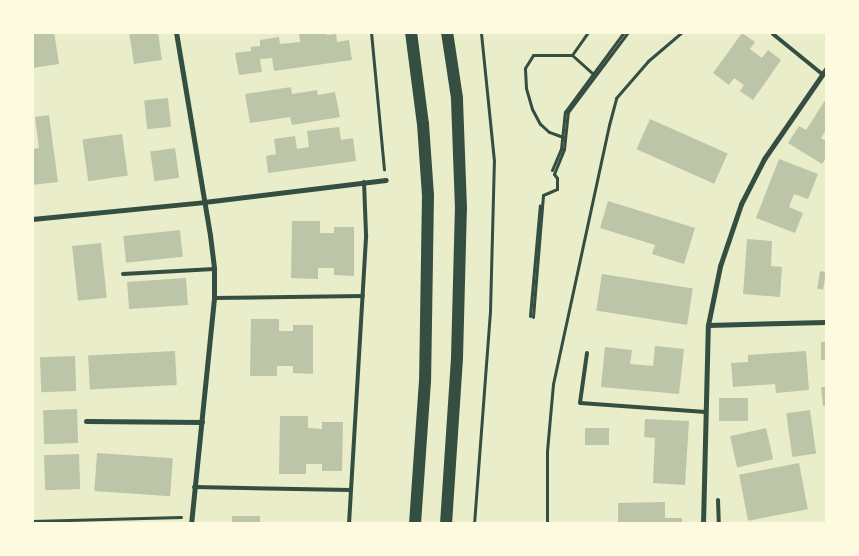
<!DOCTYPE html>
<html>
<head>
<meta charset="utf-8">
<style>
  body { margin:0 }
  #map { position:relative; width:859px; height:556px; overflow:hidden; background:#e9edc9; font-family:Manrope,sans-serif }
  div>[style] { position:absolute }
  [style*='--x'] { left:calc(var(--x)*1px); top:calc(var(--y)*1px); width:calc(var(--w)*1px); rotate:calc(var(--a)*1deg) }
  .building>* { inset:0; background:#bcc5a7; transform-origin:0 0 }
  .path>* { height:3px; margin:-1.5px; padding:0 1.5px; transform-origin:1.5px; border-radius:1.5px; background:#344e41 }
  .service>* { height:4px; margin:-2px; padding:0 2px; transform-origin:2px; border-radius:2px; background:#344e41 }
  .minor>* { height:5px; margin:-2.5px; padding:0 2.5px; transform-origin:2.5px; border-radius:2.5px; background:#344e41 }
  .primary>* { height:12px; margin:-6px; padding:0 6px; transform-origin:6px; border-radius:6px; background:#344e41 }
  span { translate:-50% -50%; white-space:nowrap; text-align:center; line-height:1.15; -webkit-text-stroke:4px #fefae0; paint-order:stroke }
  .frame { position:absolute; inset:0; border:34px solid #fefae0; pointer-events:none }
</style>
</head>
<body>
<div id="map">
  <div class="building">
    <div style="clip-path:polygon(32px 32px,54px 32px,59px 64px,32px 68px)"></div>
    <div style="clip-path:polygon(129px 32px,158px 32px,162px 60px,134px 64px)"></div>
    <div style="clip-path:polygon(299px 32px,327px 32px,327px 35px,336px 34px,337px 42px,349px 40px,352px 60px,274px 71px,272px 58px,260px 59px,262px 72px,239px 75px,235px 53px,251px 51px,251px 47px,260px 46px,260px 40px,279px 37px,280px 44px,300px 42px)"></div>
    <div style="clip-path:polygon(742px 33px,755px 42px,750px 49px,762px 58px,768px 50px,781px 60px,753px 100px,740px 91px,744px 85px,734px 78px,729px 85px,713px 73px)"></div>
    <div style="clip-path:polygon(291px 87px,292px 94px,317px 90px,318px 95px,335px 92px,340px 117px,292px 125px,290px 117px,250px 123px,245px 94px)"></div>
    <div style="left:168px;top:98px;width:29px;height:24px;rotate:84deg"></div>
    <div style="clip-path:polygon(826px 99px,826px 130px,821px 138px,826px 141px,826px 158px,822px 164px,788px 143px,799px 126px,806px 130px)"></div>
    <div style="clip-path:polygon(49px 115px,58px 182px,32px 185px,32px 149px,39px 148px,35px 117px)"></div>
    <div style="left:650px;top:119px;width:85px;height:33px;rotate:24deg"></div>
    <div style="clip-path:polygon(339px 127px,341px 140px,353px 138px,356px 161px,268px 173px,266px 156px,276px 154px,274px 139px,295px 136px,297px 149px,309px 147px,307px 131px)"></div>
    <div style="left:122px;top:134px;width:42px;height:40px;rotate:82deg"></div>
    <div style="left:175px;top:148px;width:30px;height:25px;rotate:82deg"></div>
    <div style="clip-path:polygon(779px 159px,818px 174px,808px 199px,794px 194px,789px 207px,803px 213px,795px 233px,756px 218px)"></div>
    <div style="clip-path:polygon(608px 201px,695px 228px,684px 264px,652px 254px,655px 245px,600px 228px)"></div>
    <div style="clip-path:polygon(292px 221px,320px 221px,320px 233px,334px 233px,334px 227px,354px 227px,354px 276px,334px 275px,334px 268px,318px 268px,318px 279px,291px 278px)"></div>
    <div style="left:180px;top:230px;width:27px;height:57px;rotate:84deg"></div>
    <div style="clip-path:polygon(747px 239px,772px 241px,771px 266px,782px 267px,780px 297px,743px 294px)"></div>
    <div style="left:101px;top:243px;width:55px;height:29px;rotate:84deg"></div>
    <div style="left:820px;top:271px;width:6px;height:18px;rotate:9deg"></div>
    <div style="left:602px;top:274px;width:92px;height:37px;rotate:9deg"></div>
    <div style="left:186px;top:278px;width:27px;height:59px;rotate:86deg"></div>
    <div style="clip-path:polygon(251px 319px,279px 319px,279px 331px,293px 331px,293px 325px,313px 325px,313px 374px,293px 373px,293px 366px,277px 366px,277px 376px,250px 376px)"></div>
    <div style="left:821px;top:342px;width:5px;height:18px"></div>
    <div style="clip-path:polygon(655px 346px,684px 349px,679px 394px,601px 387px,605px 347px,632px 350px,630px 364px,653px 366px)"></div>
    <div style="left:175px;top:351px;width:34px;height:87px;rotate:87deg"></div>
    <div style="clip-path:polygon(806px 351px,809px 390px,776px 393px,775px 384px,733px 387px,731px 363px,748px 362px,748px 355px)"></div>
    <div style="left:75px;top:356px;width:35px;height:35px;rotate:88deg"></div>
    <div style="clip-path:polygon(821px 387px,826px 387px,826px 406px,823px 406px)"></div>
    <div style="left:719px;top:398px;width:29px;height:23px"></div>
    <div style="left:77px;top:409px;width:34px;height:34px;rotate:88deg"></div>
    <div style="left:810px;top:410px;width:44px;height:24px;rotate:82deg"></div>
    <div style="clip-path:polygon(280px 416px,308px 416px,308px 428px,322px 429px,322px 422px,343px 422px,342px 471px,322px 471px,322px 464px,306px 464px,306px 474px,279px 474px)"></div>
    <div style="clip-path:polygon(645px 419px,689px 421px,685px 485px,653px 483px,655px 438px,644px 437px)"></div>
    <div style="left:585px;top:428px;width:24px;height:17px"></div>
    <div style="left:766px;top:428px;width:32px;height:37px;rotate:77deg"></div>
    <div style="left:97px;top:453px;width:76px;height:38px;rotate:4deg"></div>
    <div style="left:79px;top:454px;width:35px;height:35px;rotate:88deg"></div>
    <div style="left:799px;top:463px;width:47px;height:61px;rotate:79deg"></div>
    <div style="clip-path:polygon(665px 502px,665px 518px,682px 518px,682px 524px,618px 524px,618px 503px)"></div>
    <div style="left:232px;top:516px;width:28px;height:8px"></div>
  </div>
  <div class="path">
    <div style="--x:371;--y:32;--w:138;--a:84.6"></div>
    <div style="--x:572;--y:55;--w:28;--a:42"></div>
    <div style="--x:563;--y:137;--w:15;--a:-160"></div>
    <div style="--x:549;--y:132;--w:12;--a:-138"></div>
    <div style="--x:540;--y:124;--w:17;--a:-118"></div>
    <div style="--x:532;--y:109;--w:22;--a:-106"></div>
    <div style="--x:526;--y:88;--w:20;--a:-93"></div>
    <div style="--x:525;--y:68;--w:15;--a:-58"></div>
    <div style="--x:533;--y:55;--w:39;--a:0"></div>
    <div style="--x:572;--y:55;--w:28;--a:-55"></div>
    <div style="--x:552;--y:170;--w:23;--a:-67"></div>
    <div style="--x:561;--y:149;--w:37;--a:-84"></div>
    <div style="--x:565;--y:112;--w:99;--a:-53.6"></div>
    <div style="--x:530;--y:316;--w:111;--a:-84.9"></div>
    <div style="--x:533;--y:317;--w:122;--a:-85.3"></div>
    <div style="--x:543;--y:195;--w:15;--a:-23"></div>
    <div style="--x:557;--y:189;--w:11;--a:-90"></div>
    <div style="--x:557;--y:178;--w:5;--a:-127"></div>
    <div style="--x:554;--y:174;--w:27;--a:-68"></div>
    <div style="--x:564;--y:149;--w:37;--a:-84"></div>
    <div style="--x:568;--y:112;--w:100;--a:-53.1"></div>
    <div style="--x:32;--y:521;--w:149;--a:-1.5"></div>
    <div style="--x:474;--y:524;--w:214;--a:-85.7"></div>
    <div style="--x:490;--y:311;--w:150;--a:-88.5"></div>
    <div style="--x:494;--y:161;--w:130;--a:-95.8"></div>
    <div style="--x:547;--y:524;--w:73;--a:-90"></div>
    <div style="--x:547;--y:451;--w:67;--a:-84.9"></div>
    <div style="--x:553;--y:384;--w:265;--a:-77.8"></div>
    <div style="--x:609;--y:125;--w:28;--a:-75"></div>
    <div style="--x:616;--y:98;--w:49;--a:-49.1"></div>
    <div style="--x:648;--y:61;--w:45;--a:-40.5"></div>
  </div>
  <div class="service">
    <div style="--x:773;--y:34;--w:63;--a:39.2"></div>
    <div style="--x:123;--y:274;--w:91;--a:-3.1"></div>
    <div style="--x:214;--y:298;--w:149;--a:-0.8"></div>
    <div style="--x:587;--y:353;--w:50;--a:98"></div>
    <div style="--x:580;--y:403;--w:126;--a:4.1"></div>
    <div style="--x:194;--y:487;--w:157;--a:1.1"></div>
    <div style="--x:718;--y:500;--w:24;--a:88"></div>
    <div style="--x:349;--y:524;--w:290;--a:-86.6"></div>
    <div style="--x:366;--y:234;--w:52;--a:-92.2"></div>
  </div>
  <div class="minor">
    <div style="--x:176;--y:32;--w:206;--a:80.5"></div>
    <div style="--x:210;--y:235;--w:34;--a:83"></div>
    <div style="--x:214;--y:269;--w:29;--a:90"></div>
    <div style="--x:214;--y:298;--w:227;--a:95.8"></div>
    <div style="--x:32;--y:219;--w:173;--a:-5.6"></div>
    <div style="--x:204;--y:202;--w:183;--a:-6.9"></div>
    <div style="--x:708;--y:325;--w:118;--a:-1.5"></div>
    <div style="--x:86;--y:421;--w:116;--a:0.5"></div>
    <div style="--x:703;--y:524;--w:199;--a:-88.6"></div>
    <div style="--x:708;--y:325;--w:60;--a:-78.5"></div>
    <div style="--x:720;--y:266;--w:65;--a:-71.3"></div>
    <div style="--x:741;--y:204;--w:51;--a:-62.9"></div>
    <div style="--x:764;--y:159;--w:109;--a:-55.4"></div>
  </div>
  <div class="primary">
    <div style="--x:411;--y:32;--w:93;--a:82.6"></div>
    <div style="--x:423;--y:124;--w:71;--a:86"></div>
    <div style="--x:428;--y:195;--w:186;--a:90.9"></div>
    <div style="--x:425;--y:381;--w:143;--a:94"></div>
    <div style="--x:446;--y:524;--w:166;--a:-86.2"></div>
    <div style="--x:457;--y:358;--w:149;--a:-88.5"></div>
    <div style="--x:461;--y:209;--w:111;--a:-92.1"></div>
    <div style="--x:457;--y:98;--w:67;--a:-98.6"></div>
  </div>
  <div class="frame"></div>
</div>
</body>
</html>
